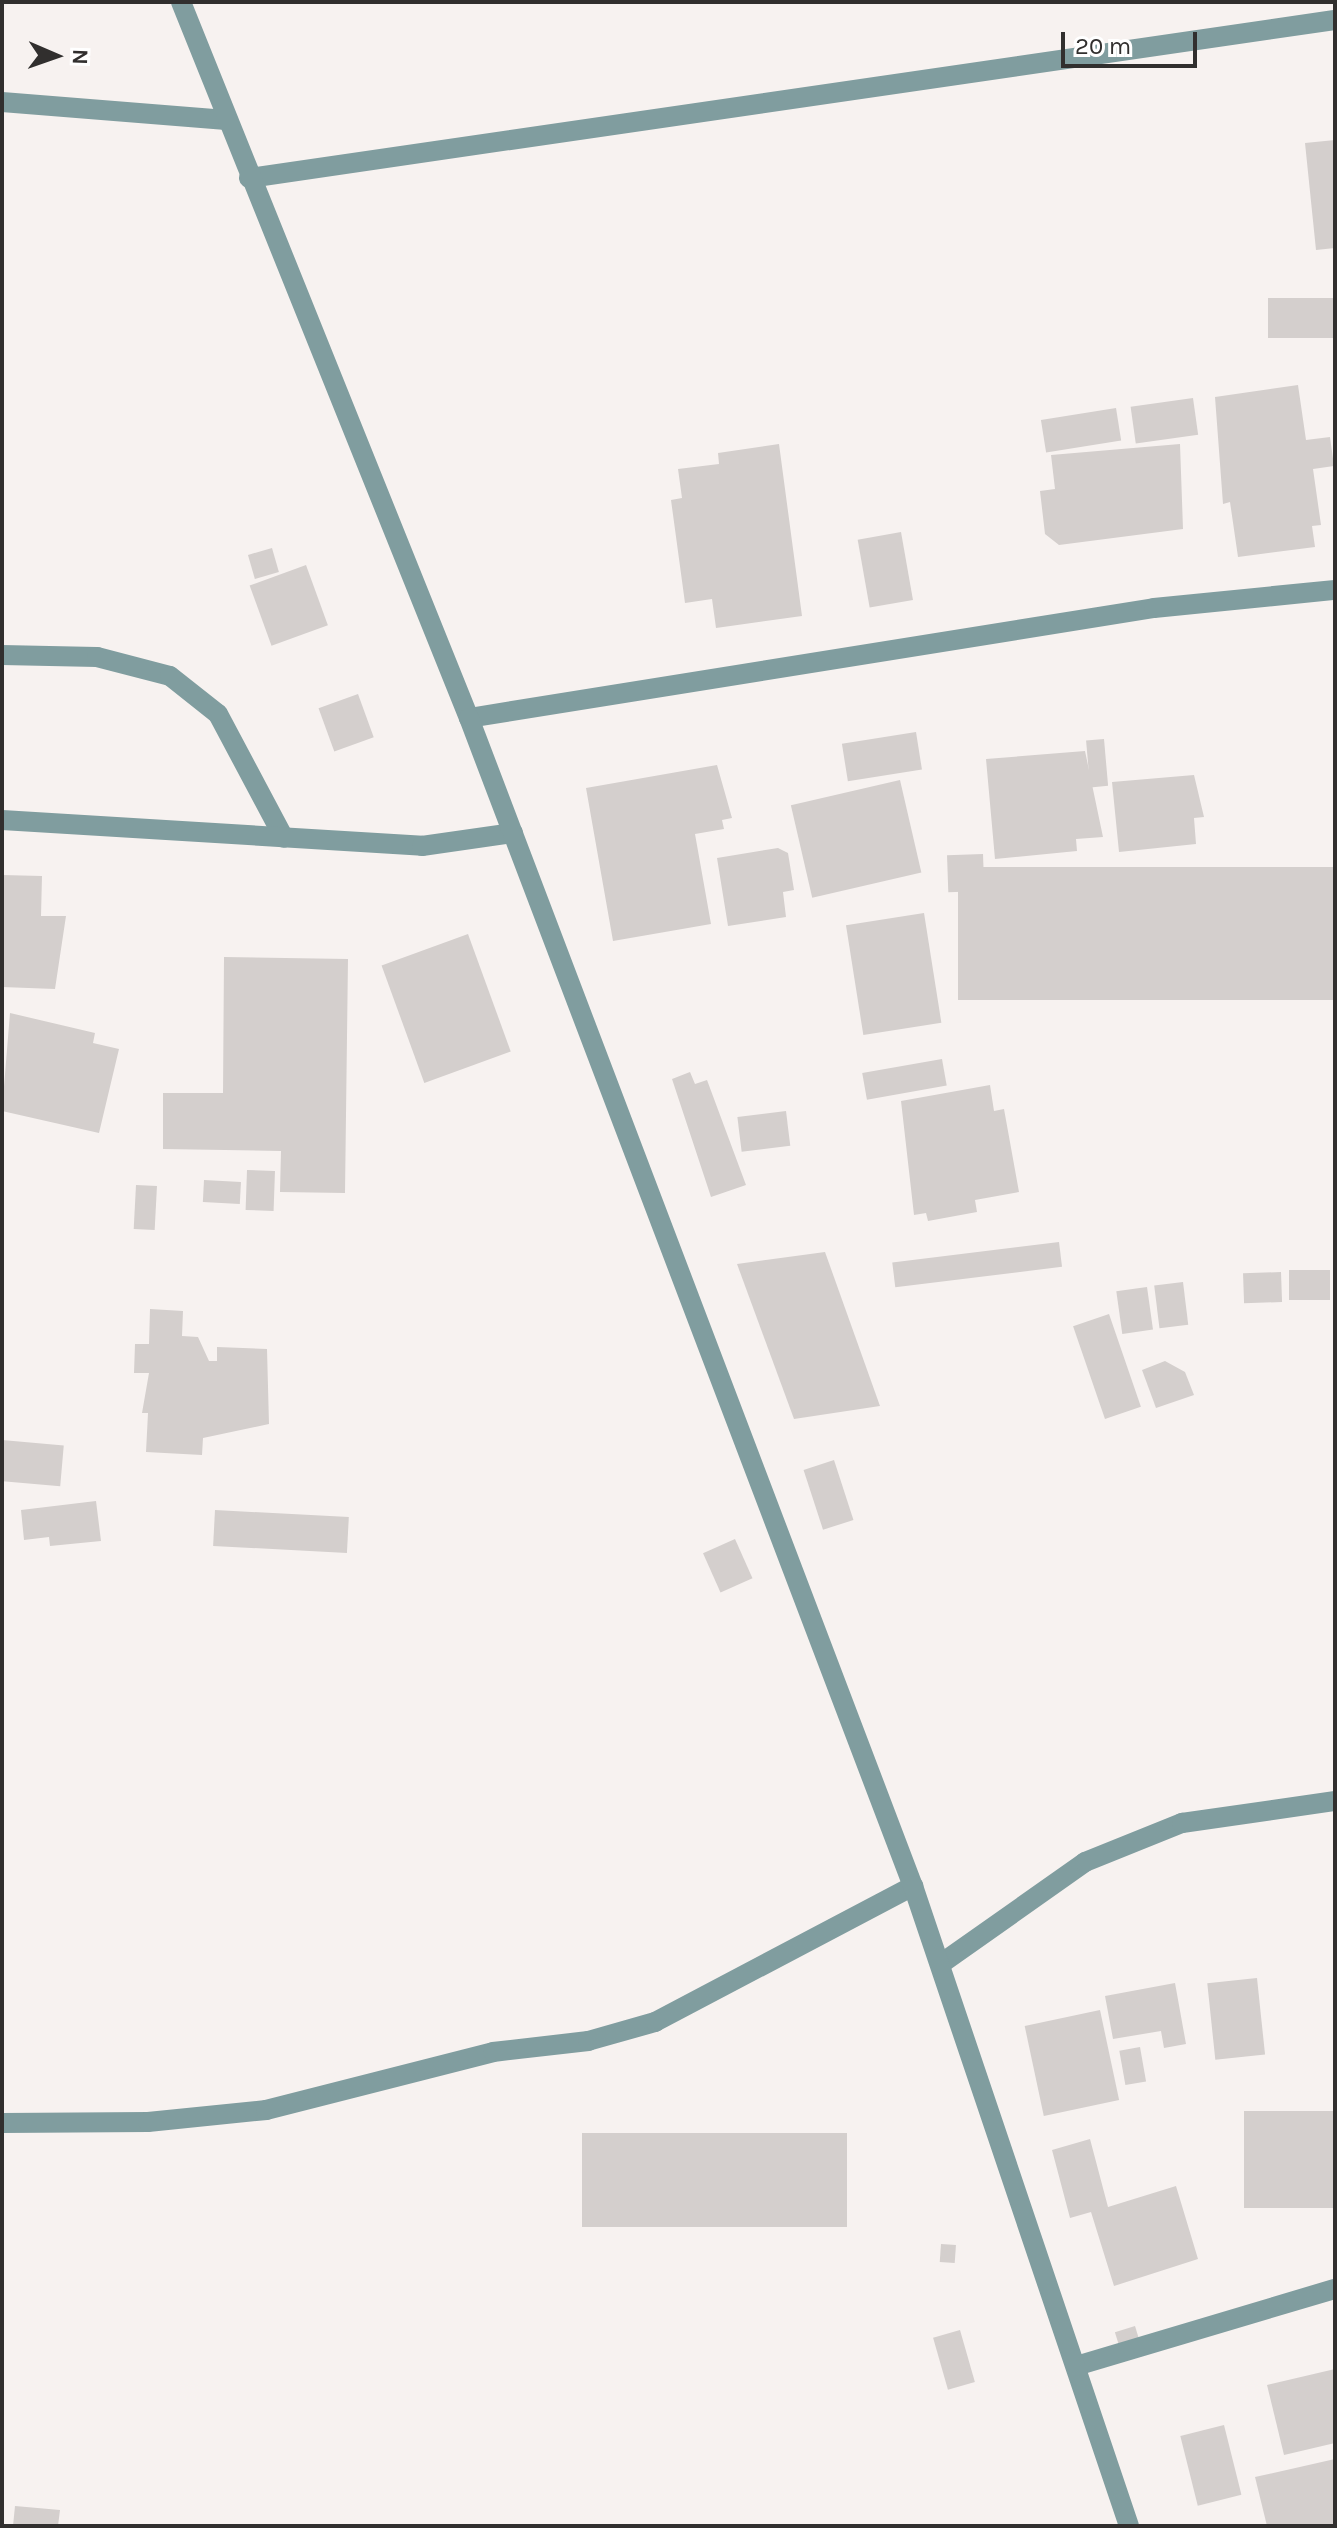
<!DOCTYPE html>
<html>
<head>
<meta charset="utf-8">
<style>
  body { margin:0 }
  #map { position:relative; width:1337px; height:2528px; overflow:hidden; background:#f7f2f0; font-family:Karla,sans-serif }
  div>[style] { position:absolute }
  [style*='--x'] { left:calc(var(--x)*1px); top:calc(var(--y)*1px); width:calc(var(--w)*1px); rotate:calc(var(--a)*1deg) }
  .building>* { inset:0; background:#d4cfcd; transform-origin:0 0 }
  .minor>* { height:20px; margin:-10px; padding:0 10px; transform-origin:10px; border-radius:10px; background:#809d9f }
  .tertiary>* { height:20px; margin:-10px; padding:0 10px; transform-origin:10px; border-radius:10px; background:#809d9f }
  span { translate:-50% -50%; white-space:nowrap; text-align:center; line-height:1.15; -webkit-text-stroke:6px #fff; paint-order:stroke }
  .frame { position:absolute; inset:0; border:4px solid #312f2e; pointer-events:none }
  .north { position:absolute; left:16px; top:16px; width:80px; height:80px; -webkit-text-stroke:6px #fff; paint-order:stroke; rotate:92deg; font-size:22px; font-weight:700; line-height:32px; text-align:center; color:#312f2e }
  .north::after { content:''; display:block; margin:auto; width:28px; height:36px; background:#312f2e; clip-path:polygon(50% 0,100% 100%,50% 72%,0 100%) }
  .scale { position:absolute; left:1061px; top:32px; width:136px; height:36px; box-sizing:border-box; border:4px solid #312f2e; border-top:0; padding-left:10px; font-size:24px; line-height:28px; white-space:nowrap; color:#312f2e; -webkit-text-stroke:6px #fff; paint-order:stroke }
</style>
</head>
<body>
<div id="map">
  <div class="building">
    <div style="clip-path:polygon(1335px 140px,1335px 248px,1316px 250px,1305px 143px)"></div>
    <div style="left:1335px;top:298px;width:40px;height:67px;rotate:90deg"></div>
    <div style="clip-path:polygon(1298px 385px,1306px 440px,1330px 437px,1334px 466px,1313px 469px,1321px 525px,1312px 526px,1315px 547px,1238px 557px,1230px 502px,1223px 504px,1215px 397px)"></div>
    <div style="left:1193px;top:398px;width:37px;height:63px;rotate:82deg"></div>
    <div style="left:1116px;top:408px;width:33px;height:76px;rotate:81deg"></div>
    <div style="clip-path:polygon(779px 444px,802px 616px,716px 628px,712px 599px,685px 603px,671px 500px,682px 498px,678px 469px,719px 464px,718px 453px)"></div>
    <div style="clip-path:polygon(1180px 444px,1183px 529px,1059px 545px,1045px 534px,1040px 491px,1055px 489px,1051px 455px)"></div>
    <div style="left:901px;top:532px;width:69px;height:44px;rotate:80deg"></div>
    <div style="left:272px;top:548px;width:25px;height:25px;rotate:74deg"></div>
    <div style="left:306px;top:565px;width:64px;height:60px;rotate:70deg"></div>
    <div style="left:358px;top:694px;width:46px;height:42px;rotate:70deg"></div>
    <div style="left:916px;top:732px;width:38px;height:75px;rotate:81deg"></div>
    <div style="left:1104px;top:739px;width:47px;height:18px;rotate:85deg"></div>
    <div style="clip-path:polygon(1085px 751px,1103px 837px,1076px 839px,1077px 851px,995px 859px,986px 759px)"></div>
    <div style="clip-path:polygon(717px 765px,732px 818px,722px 820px,724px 829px,695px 834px,711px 924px,613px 941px,586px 788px)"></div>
    <div style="clip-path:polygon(1194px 775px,1204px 817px,1194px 818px,1196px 844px,1119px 852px,1112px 782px)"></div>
    <div style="left:900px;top:780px;width:95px;height:112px;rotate:77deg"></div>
    <div style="clip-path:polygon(778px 848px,788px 853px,794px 890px,783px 892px,786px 917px,728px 926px,717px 858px)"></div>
    <div style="left:983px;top:854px;width:37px;height:36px;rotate:88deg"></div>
    <div style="left:1335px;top:867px;width:133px;height:377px;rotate:90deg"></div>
    <div style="clip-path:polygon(2px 875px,42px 876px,41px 916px,66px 916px,55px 989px,2px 987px)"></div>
    <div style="left:924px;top:913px;width:111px;height:79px;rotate:81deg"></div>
    <div style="left:468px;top:934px;width:125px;height:92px;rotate:70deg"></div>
    <div style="clip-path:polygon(224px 957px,348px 959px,345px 1193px,280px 1192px,281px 1151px,163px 1149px,163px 1093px,223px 1093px)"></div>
    <div style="clip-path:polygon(10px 1013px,95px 1033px,93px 1043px,119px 1049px,99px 1133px,2px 1111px)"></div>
    <div style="left:942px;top:1059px;width:27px;height:81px;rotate:80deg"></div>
    <div style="clip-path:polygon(690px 1072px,695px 1084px,707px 1080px,746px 1185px,711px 1197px,672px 1079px)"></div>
    <div style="clip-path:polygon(990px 1085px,994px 1111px,1004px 1109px,1019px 1192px,975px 1200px,977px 1212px,928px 1221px,926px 1213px,914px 1215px,901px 1101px)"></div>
    <div style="left:786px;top:1111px;width:35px;height:49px;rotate:83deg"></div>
    <div style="left:247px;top:1170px;width:28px;height:40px;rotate:2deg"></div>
    <div style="left:204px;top:1180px;width:37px;height:22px;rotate:3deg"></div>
    <div style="left:136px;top:1185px;width:21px;height:44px;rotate:3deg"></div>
    <div style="left:1059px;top:1242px;width:25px;height:168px;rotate:83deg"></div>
    <div style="clip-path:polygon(825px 1252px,880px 1406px,794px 1419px,737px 1264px)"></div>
    <div style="left:1330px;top:1270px;width:30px;height:41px;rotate:90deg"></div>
    <div style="left:1281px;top:1272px;width:30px;height:38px;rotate:88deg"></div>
    <div style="left:1183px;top:1282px;width:43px;height:29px;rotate:83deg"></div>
    <div style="left:1147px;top:1287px;width:43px;height:31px;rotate:82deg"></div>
    <div style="clip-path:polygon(150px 1309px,183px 1311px,182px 1336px,198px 1337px,209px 1361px,217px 1361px,217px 1347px,267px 1349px,269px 1424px,203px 1438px,202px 1455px,146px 1452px,148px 1413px,142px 1413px,149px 1373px,134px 1373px,135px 1344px,149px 1344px)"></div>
    <div style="left:1109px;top:1314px;width:98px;height:38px;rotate:71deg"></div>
    <div style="clip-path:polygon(1165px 1361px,1185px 1372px,1194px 1395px,1156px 1408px,1142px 1370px)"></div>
    <div style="left:2px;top:1440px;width:62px;height:41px;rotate:5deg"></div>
    <div style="left:834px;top:1460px;width:63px;height:32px;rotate:72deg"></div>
    <div style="clip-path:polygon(96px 1501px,101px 1541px,50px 1546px,49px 1537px,24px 1540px,21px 1510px)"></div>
    <div style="left:215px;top:1510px;width:134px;height:36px;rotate:3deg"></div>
    <div style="left:735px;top:1539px;width:43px;height:35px;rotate:66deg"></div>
    <div style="left:1257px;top:1978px;width:77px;height:50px;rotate:84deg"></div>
    <div style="clip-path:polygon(1175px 1983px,1186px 2044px,1164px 2048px,1161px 2031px,1113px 2039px,1105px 1996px)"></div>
    <div style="left:1100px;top:2010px;width:92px;height:77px;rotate:78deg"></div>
    <div style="left:1140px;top:2047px;width:35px;height:21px;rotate:80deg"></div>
    <div style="left:1335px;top:2111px;width:97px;height:91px;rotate:90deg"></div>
    <div style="left:582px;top:2133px;width:265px;height:94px"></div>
    <div style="clip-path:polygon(1090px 2139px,1108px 2207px,1176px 2186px,1198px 2259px,1114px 2286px,1091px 2212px,1070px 2218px,1052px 2150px)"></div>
    <div style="left:941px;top:2244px;width:15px;height:18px;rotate:4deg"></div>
    <div style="left:1135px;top:2326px;width:30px;height:21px;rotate:73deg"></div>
    <div style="left:960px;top:2330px;width:54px;height:28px;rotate:74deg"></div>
    <div style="clip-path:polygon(1335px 2369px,1335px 2443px,1284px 2455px,1267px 2385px)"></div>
    <div style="left:1224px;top:2425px;width:72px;height:45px;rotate:76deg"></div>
    <div style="clip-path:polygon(1335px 2459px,1335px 2526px,1267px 2526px,1255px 2477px)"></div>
    <div style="clip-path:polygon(15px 2506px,60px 2510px,58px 2526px,13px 2526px)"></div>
  </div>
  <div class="minor">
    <div style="--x:2;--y:102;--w:225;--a:4.6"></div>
    <div style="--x:249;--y:178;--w:1097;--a:-8.28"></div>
    <div style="--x:2;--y:655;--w:95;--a:1.2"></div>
    <div style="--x:97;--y:657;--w:75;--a:14.6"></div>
    <div style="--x:170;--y:676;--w:61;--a:38.4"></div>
    <div style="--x:218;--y:714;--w:140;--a:62"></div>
    <div style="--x:469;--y:718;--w:694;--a:-9.12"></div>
    <div style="--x:1154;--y:608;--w:182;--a:-5.7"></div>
    <div style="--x:2;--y:820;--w:421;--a:3.5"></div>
    <div style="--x:422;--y:846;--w:92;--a:-8.1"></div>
    <div style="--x:942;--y:1963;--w:175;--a:-35.2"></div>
    <div style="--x:1085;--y:1862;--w:105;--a:-21.9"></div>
    <div style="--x:1182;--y:1823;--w:155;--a:-8.2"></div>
    <div style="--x:2;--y:2123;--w:146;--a:-0.4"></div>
    <div style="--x:148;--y:2122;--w:119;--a:-5.8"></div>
    <div style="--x:266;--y:2110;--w:234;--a:-14.3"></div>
    <div style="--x:493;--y:2052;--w:96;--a:-6.6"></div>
    <div style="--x:588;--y:2041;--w:70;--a:-15.8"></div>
    <div style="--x:655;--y:2022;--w:292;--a:-27.8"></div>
    <div style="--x:1076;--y:2366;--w:270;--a:-16.6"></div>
  </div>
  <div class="tertiary">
    <div style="--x:181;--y:2;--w:772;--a:68.09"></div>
    <div style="--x:469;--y:718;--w:1250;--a:69.19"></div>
    <div style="--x:913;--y:1886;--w:675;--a:71.35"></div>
  </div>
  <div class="frame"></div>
  <div class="north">N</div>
  <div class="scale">20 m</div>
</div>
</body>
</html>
